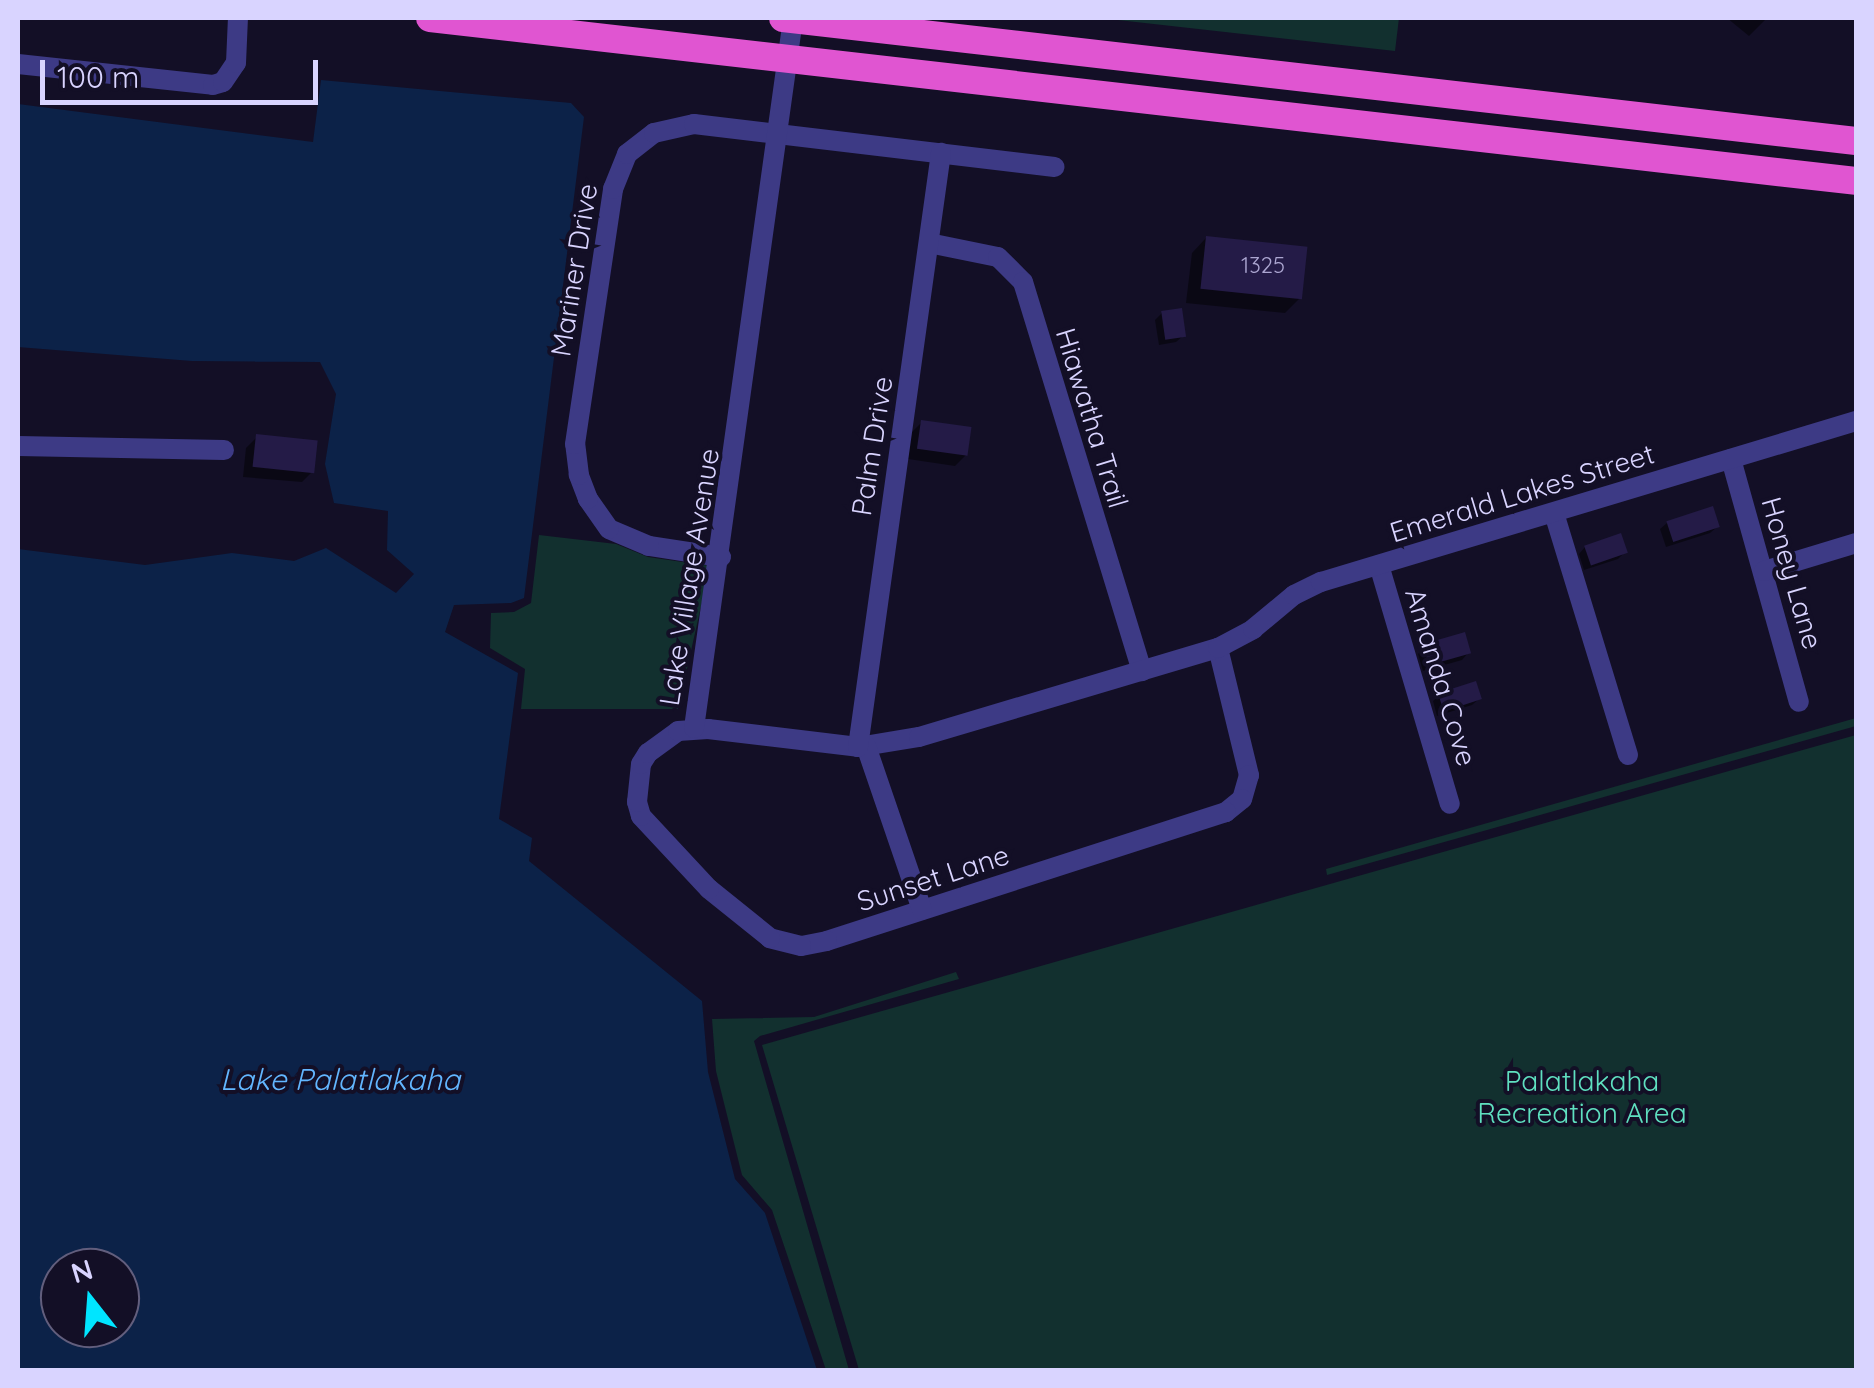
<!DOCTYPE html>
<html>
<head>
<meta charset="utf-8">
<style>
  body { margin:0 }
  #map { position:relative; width:1874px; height:1388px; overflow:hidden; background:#130f26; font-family:Quicksand,sans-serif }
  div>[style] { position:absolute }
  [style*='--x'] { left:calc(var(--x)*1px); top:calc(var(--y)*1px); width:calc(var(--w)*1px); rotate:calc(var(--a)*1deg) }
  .green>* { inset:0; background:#12302f }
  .water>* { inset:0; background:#0c2248 }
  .shadow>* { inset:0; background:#0007 }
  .building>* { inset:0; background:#241b47; transform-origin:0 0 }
  .minor>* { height:20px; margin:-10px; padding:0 10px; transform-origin:10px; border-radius:10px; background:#3d3a85 }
  .trunk>* { height:28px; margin:-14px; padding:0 14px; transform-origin:14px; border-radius:14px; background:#e055d1 }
  span { translate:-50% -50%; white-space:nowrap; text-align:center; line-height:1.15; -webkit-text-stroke:8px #130f26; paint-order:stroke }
  .number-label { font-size:22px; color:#aca6d1 }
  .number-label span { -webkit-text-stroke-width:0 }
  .street-label { font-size:28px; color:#d9d4ff }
  .park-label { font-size:28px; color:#5fe0c0 }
  .water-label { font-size:30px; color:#62b6ff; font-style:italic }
  .frame { position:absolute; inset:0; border:20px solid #d9d4ff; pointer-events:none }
  .north { position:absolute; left:40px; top:1248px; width:100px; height:100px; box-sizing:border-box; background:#130f26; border:2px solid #625e7d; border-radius:50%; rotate:343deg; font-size:28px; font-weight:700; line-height:40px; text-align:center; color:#d9d4ff }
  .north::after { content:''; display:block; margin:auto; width:35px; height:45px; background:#00e5ff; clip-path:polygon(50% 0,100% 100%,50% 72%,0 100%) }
  .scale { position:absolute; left:40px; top:60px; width:278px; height:45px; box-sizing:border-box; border:5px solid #d9d4ff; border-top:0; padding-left:12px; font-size:30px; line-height:35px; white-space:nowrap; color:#d9d4ff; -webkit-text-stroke:8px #130f26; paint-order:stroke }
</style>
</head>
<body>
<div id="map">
  <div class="green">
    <div style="clip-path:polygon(1100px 18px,1399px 18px,1395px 51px)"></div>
    <div style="clip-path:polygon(539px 535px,616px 544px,648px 557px,710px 566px,678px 709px,521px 709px,525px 669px,490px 648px,491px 613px,514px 612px,531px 603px)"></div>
    <div style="clip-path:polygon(1856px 718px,1856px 726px,1327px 875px,1326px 869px)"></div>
    <div style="clip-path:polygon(1856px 735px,1856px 1370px,859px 1370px,762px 1045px)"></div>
    <div style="clip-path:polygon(956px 972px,959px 979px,760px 1036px,754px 1041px,849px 1370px,826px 1370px,772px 1210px,742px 1175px,716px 1071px,712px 1019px,814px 1017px)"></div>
  </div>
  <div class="water">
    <div style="clip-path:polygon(evenodd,321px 80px,571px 103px,584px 117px,524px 598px,511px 603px,454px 605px,445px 632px,518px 673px,499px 819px,532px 838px,529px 861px,702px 1001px,708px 1072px,735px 1179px,765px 1213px,817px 1370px,18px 1370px,18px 549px,145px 565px,232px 553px,294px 561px,326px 548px,396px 593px,414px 574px,387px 550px,388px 511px,334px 503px,325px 464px,336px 394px,320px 362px,192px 361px,18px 347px,18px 104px,313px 142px,321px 80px,60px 1268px,120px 1268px,120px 1328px,60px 1328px,60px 1268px)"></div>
  </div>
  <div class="shadow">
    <div style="clip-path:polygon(1727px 18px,1767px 18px,1749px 36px)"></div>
    <div style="clip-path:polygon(1206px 238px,1300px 298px,1285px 313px,1186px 303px,1192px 253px)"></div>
    <div style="clip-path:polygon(1162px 313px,1183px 336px,1176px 342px,1159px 345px,1155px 320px)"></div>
    <div style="clip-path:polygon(922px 422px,966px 455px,955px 466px,908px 459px,911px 433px)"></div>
    <div style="clip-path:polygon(257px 437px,313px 471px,302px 482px,243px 477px,246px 448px)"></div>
    <div style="clip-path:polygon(1667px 523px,1717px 527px,1710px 533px,1666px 547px,1660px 529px)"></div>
    <div style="clip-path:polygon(1585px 547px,1625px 552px,1618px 559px,1584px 570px,1579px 554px)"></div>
    <div style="clip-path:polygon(1425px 647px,1468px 653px,1462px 660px,1423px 671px,1418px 654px)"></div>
    <div style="clip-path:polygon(1440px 695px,1479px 699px,1472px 705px,1437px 716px,1433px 701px)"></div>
  </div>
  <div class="building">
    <div style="left:1206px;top:236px;width:102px;height:53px;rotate:6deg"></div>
    <div style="left:1182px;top:308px;width:29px;height:21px;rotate:82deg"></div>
    <div style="left:921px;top:420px;width:51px;height:29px;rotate:8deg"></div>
    <div style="left:256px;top:434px;width:62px;height:33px;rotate:6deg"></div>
    <div style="left:1713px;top:506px;width:22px;height:49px;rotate:72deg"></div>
    <div style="left:1621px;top:533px;width:21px;height:39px;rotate:71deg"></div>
    <div style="left:1465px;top:632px;width:22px;height:44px;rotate:74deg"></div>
    <div style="left:1476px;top:681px;width:19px;height:40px;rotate:72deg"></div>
  </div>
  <div class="minor">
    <div style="--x:18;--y:64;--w:196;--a:6.1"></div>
    <div style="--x:213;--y:85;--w:10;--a:-17"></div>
    <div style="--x:223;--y:82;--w:23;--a:-56"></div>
    <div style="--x:236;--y:63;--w:45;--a:-87.5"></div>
    <div style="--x:929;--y:243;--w:70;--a:11.5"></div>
    <div style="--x:998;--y:257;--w:35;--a:45"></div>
    <div style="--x:1023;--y:282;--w:407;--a:73"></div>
    <div style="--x:18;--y:446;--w:206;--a:1.1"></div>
    <div style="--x:1731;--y:459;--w:252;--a:74.4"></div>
    <div style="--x:1554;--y:513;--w:253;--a:73"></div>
    <div style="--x:721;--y:557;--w:73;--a:-171.3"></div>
    <div style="--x:649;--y:546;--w:43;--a:-157"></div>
    <div style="--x:609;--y:529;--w:37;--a:-125"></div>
    <div style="--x:588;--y:499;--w:26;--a:-111"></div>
    <div style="--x:579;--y:475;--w:31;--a:-97"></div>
    <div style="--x:575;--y:444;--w:258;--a:-81.5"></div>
    <div style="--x:613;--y:189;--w:38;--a:-68"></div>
    <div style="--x:627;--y:154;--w:34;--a:-38"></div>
    <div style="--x:654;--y:133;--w:41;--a:-12.7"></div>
    <div style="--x:694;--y:124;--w:363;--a:6.8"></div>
    <div style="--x:1379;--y:565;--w:249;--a:73.5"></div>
    <div style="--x:1764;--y:571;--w:96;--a:-16.9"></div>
    <div style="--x:1218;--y:648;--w:131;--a:76.3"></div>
    <div style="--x:1249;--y:775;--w:25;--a:106"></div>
    <div style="--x:1242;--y:799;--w:21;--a:141"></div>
    <div style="--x:1226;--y:812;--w:419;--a:162.1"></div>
    <div style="--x:827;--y:941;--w:26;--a:169"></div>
    <div style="--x:801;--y:946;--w:32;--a:-166"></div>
    <div style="--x:770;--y:938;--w:78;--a:-141.2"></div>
    <div style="--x:709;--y:889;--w:100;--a:-133"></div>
    <div style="--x:641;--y:816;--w:15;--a:-106"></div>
    <div style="--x:637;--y:802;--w:38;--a:-84"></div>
    <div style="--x:641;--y:764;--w:13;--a:-58"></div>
    <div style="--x:648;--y:753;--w:37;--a:-36"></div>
    <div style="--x:678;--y:731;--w:30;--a:-4"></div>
    <div style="--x:708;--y:729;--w:151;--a:6.8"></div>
    <div style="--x:858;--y:747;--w:62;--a:-9.3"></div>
    <div style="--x:919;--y:737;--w:312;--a:-16.6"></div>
    <div style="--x:1218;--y:648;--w:40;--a:-28"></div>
    <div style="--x:1253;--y:629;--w:53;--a:-39.7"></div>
    <div style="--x:1294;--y:595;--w:30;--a:-26"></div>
    <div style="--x:1321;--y:582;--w:559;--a:-16.75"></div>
    <div style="--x:694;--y:728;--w:716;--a:-82.05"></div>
    <div style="--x:866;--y:746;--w:173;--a:71.1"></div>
    <div style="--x:858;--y:747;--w:600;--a:-82.05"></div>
  </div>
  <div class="trunk">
    <div style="--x:430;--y:18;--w:1435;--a:6.52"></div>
    <div style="--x:783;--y:18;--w:1080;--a:6.54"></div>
  </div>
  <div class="number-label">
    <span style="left:1263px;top:266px">1325</span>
  </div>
  <div class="street-label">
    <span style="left:574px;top:270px;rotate:-81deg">Mariner Drive</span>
    <span style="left:1092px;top:418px;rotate:73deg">Hiawatha Trail</span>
    <span style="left:872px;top:446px;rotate:-81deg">Palm Drive</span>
    <span style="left:1522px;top:493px;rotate:-17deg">Emerald Lakes Street</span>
    <span style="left:1792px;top:573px;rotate:74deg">Honey Lane</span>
    <span style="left:689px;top:577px;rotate:-81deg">Lake Village Avenue</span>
    <span style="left:1441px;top:677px;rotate:73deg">Amanda Cove</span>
    <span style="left:933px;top:878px;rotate:-18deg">Sunset Lane</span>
  </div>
  <div class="park-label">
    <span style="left:1582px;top:1097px">Palatlakaha<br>Recreation Area</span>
  </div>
  <div class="water-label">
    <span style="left:340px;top:1079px">Lake Palatlakaha</span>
  </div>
  <div class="frame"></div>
  <div class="north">N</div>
  <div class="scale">100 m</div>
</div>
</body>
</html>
